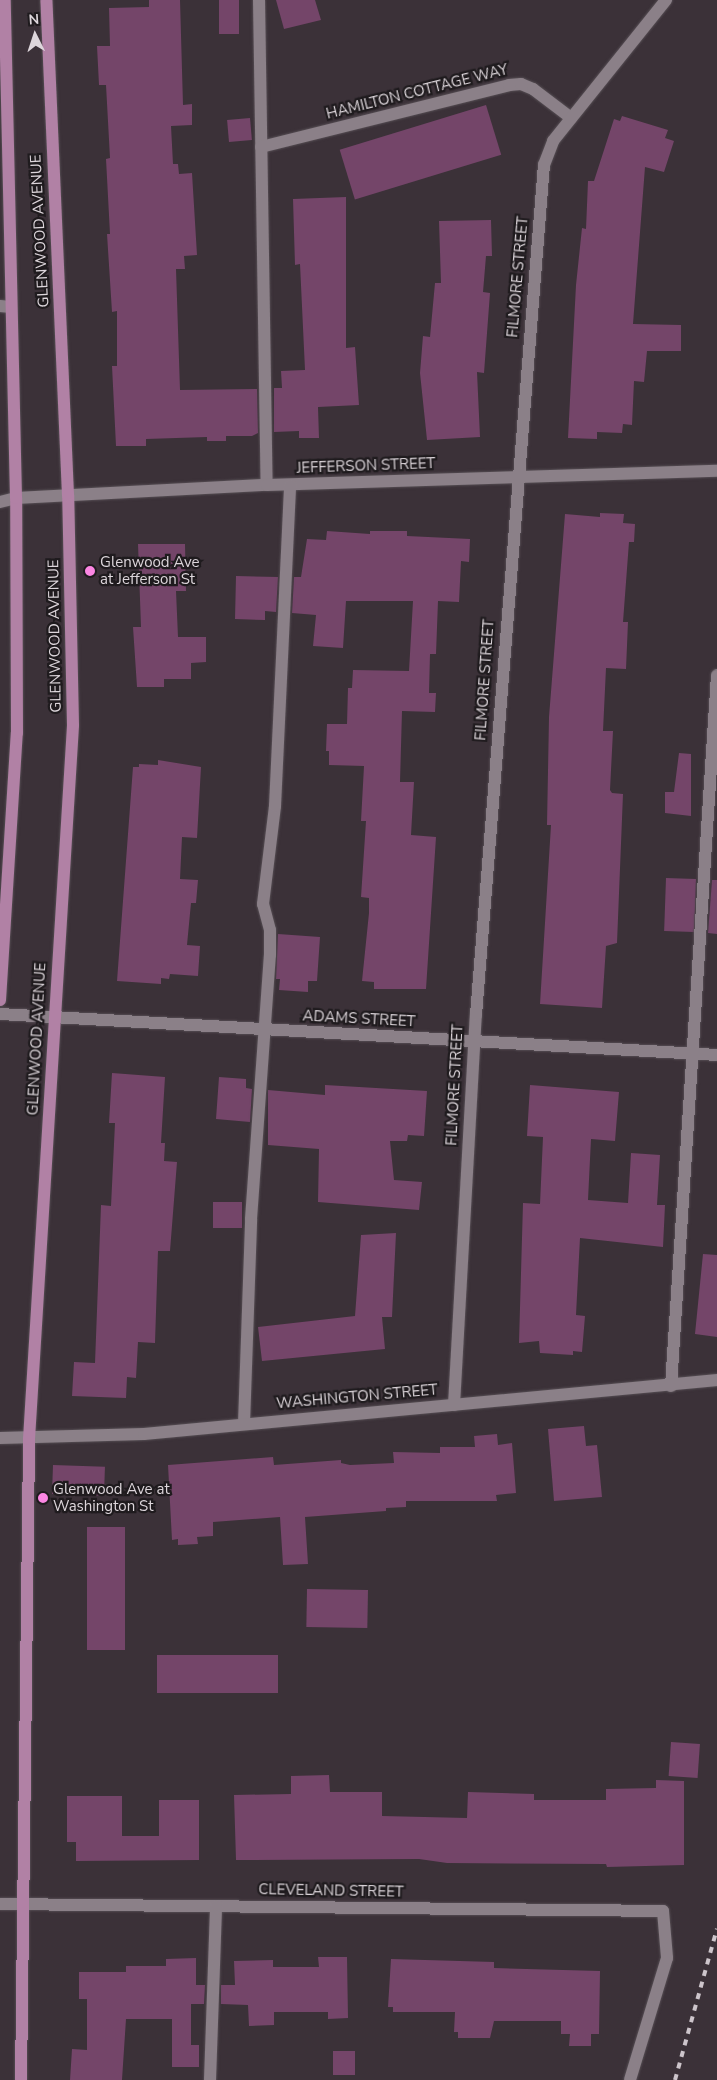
<!DOCTYPE html>
<html>
<head>
<meta charset="utf-8">
<style>
  body { margin:0 }
  #map { position:relative; width:717px; height:2080px; overflow:hidden; background:#3b3138; font-family:"Nunito Sans",sans-serif }
  div>[style] { position:absolute }
  [style*='--x'] { left:calc(var(--x)*1px); top:calc(var(--y)*1px); width:calc(var(--w)*1px); rotate:calc(var(--a)*1deg) }
  .building>* { inset:0; background:#744569; transform-origin:0 0 }
  .roads { filter:drop-shadow(0 0 1px #564e54) drop-shadow(0 0 1px #564e54) }
  .minor>* { height:12px; margin:-6px; padding:0 6px; transform-origin:6px; border-radius:6px; background:#8b8088 }
  .major>* { height:12px; margin:-6px; padding:0 6px; transform-origin:6px; border-radius:6px; background:#b181a5 }
  .rail>* { height:4px; margin-top:-2px; transform-origin:0; background:repeating-linear-gradient(90deg,#cdc5cb 0 6px,transparent 0 12px) }
  .dots>* { width:14px; height:14px; translate:-50% -50%; box-sizing:border-box; border:2px solid #1f1b1e; border-radius:50% }
  span { translate:-50% -50%; white-space:nowrap; text-align:center; line-height:1.15; -webkit-text-stroke:4.5px #1f1b1e; paint-order:stroke }
  .street-label { font-size:15px; color:#ddd6db }
  .poi-label { font-size:15px; color:#ddd6db }
  .left { translate:0 -50%; text-align:left }
  .north { position:absolute; left:10px; top:10px; width:50px; height:50px; -webkit-text-stroke:4px #1f1b1e; paint-order:stroke; rotate:356deg; font-size:14px; font-weight:700; line-height:20px; text-align:center; color:#ddd6db }
  .north::after { content:''; display:block; margin:auto; width:18px; height:22px; background:#ddd6db; clip-path:polygon(50% 0,100% 100%,50% 72%,0 100%) }
</style>
</head>
<body>
<div id="map">
  <div class="building">
    <div style="clip-path:polygon(149px 0,180px 0,183px 105px,192px 104px,192px 125px,171px 126px,173px 164px,178px 164px,179px 174px,192px 173px,197px 255px,184px 256px,185px 269px,176px 269px,180px 390px,257px 389px,258px 433px,252px 436px,226px 436px,226px 441px,207px 441px,207px 437px,146px 439px,146px 446px,116px 446px,112px 366px,117px 366px,117px 311px,112px 312px,107px 234px,110px 234px,106px 159px,110px 158px,106px 85px,99px 85px,97px 46px,110px 46px,109px 8px,149px 7px)"></div>
    <div style="left:219px;top:0;width:20px;height:34px"></div>
    <div style="clip-path:polygon(276px 0,315px 0,321px 20px,284px 29px)"></div>
    <div style="left:486px;top:105px;width:52px;height:153px;rotate:73deg"></div>
    <div style="clip-path:polygon(622px 116px,668px 130px,665px 138px,674px 141px,664px 172px,645px 167px,633px 324px,681px 325px,681px 351px,647px 351px,644px 382px,634px 381px,632px 425px,623px 424px,622px 433px,597px 432px,597px 439px,568px 438px,576px 285px,582px 228px,586px 229px,588px 181px,594px 181px,614px 119px,620px 121px)"></div>
    <div style="left:250px;top:118px;width:22px;height:23px;rotate:85deg"></div>
    <div style="clip-path:polygon(346px 197px,346px 348px,355px 347px,359px 405px,318px 407px,319px 438px,299px 438px,299px 431px,274px 432px,274px 388px,282px 388px,281px 371px,305px 370px,300px 264px,295px 265px,293px 199px)"></div>
    <div style="clip-path:polygon(491px 220px,492px 256px,486px 256px,483px 292px,490px 293px,484px 373px,477px 372px,480px 437px,427px 440px,420px 373px,423px 336px,430px 337px,435px 283px,441px 283px,439px 221px)"></div>
    <div style="clip-path:polygon(600px 513px,624px 514px,623px 523px,635px 524px,634px 542px,629px 542px,623px 622px,628px 622px,626px 669px,606px 668px,603px 731px,613px 731px,610px 790px,612px 793px,623px 794px,617px 943px,606px 946px,602px 1008px,540px 1004px,551px 825px,547px 825px,549px 717px,565px 514px,600px 517px)"></div>
    <div style="clip-path:polygon(327px 531px,370px 534px,370px 531px,407px 531px,407px 536px,470px 539px,469px 562px,461px 561px,459px 602px,438px 601px,436px 654px,430px 654px,429px 693px,436px 693px,435px 712px,402px 711px,400px 782px,414px 782px,411px 835px,436px 837px,426px 989px,374px 989px,374px 982px,362px 981px,369px 913px,369px 898px,361px 897px,366px 821px,361px 821px,364px 766px,329px 765px,329px 751px,326px 751px,327px 724px,347px 724px,348px 688px,352px 688px,353px 670px,409px 671px,413px 601px,346px 601px,343px 648px,313px 646px,316px 615px,292px 613px,294px 577px,301px 577px,307px 539px,326px 540px)"></div>
    <div style="clip-path:polygon(138px 544px,185px 544px,186px 591px,176px 591px,178px 637px,206px 637px,206px 662px,191px 663px,191px 679px,164px 679px,164px 687px,137px 687px,133px 627px,141px 627px)"></div>
    <div style="clip-path:polygon(236px 576px,278px 577px,276px 612px,265px 611px,265px 620px,235px 619px)"></div>
    <div style="clip-path:polygon(679px 753px,691px 754px,691px 816px,665px 813px,665px 792px,674px 792px)"></div>
    <div style="clip-path:polygon(158px 760px,201px 767px,197px 838px,182px 837px,180px 879px,198px 880px,196px 903px,191px 903px,187px 945px,200px 946px,198px 976px,170px 974px,169px 979px,161px 978px,161px 984px,117px 981px,133px 767px,139px 767px,139px 764px,158px 765px)"></div>
    <div style="left:666px;top:878px;width:30px;height:53px;rotate:2deg"></div>
    <div style="clip-path:polygon(712px 880px,717px 880px,717px 934px,708px 933px)"></div>
    <div style="clip-path:polygon(278px 934px,320px 937px,317px 981px,308px 981px,308px 992px,279px 990px,280px 979px,276px 979px)"></div>
    <div style="clip-path:polygon(112px 1073px,165px 1077px,161px 1143px,165px 1143px,164px 1161px,177px 1162px,170px 1251px,158px 1251px,155px 1343px,138px 1342px,136px 1378px,127px 1377px,126px 1398px,72px 1396px,74px 1362px,95px 1363px,101px 1205px,111px 1206px,115px 1123px,109px 1123px)"></div>
    <div style="clip-path:polygon(219px 1077px,246px 1079px,246px 1088px,252px 1089px,250px 1122px,216px 1119px)"></div>
    <div style="clip-path:polygon(325px 1085px,427px 1091px,424px 1136px,408px 1135px,407px 1141px,390px 1141px,394px 1180px,422px 1182px,419px 1210px,318px 1202px,319px 1149px,268px 1145px,268px 1090px,325px 1095px)"></div>
    <div style="clip-path:polygon(530px 1085px,619px 1092px,615px 1141px,591px 1139px,588px 1200px,628px 1203px,631px 1153px,660px 1155px,657px 1205px,665px 1205px,663px 1247px,580px 1238px,576px 1315px,585px 1316px,582px 1352px,573px 1351px,573px 1355px,540px 1353px,539px 1341px,519px 1343px,523px 1203px,540px 1204px,543px 1137px,527px 1136px)"></div>
    <div style="left:213px;top:1202px;width:29px;height:26px"></div>
    <div style="clip-path:polygon(396px 1233px,392px 1317px,382px 1317px,385px 1349px,262px 1361px,258px 1327px,355px 1316px,361px 1235px)"></div>
    <div style="clip-path:polygon(703px 1254px,717px 1255px,717px 1337px,695px 1334px)"></div>
    <div style="clip-path:polygon(584px 1426px,586px 1446px,597px 1445px,602px 1497px,554px 1501px,548px 1429px)"></div>
    <div style="clip-path:polygon(497px 1434px,498px 1445px,512px 1443px,516px 1493px,496px 1495px,497px 1501px,406px 1501px,406px 1507px,386px 1508px,386px 1511px,305px 1517px,308px 1564px,283px 1565px,280px 1517px,213px 1522px,213px 1536px,197px 1537px,198px 1544px,178px 1545px,178px 1539px,172px 1540px,168px 1465px,273px 1457px,274px 1465px,341px 1460px,341px 1463px,350px 1465px,394px 1463px,393px 1452px,440px 1453px,440px 1447px,475px 1447px,474px 1436px)"></div>
    <div style="left:53px;top:1465px;width:52px;height:29px;rotate:2deg"></div>
    <div style="left:87px;top:1527px;width:38px;height:123px"></div>
    <div style="left:307px;top:1589px;width:61px;height:38px;rotate:1deg"></div>
    <div style="left:157px;top:1655px;width:121px;height:38px"></div>
    <div style="left:671px;top:1742px;width:29px;height:34px;rotate:4deg"></div>
    <div style="clip-path:polygon(329px 1775px,330px 1792px,382px 1792px,382px 1816px,467px 1818px,468px 1792px,534px 1794px,534px 1800px,606px 1800px,606px 1789px,656px 1788px,656px 1780px,684px 1781px,684px 1865px,607px 1867px,606px 1864px,447px 1863px,419px 1859px,236px 1860px,234px 1795px,291px 1794px,291px 1776px)"></div>
    <div style="clip-path:polygon(67px 1796px,122px 1796px,122px 1836px,159px 1836px,159px 1800px,199px 1800px,199px 1860px,76px 1861px,76px 1842px,67px 1842px)"></div>
    <div style="clip-path:polygon(318px 1957px,347px 1957px,348px 2018px,328px 2019px,328px 2012px,274px 2012px,274px 2025px,249px 2026px,248px 2005px,221px 2004px,221px 1985px,235px 1985px,234px 1961px,273px 1960px,273px 1967px,319px 1967px)"></div>
    <div style="clip-path:polygon(196px 1958px,196px 1985px,205px 1985px,204px 2004px,191px 2004px,191px 2045px,199px 2045px,199px 2067px,172px 2067px,172px 2019px,126px 2019px,122px 2080px,70px 2080px,72px 2049px,87px 2050px,87px 1999px,79px 1999px,79px 1972px,126px 1972px,126px 1966px,166px 1966px,166px 1959px)"></div>
    <div style="clip-path:polygon(391px 1959px,494px 1962px,494px 1968px,600px 1971px,599px 2034px,591px 2034px,591px 2046px,569px 2046px,570px 2034px,561px 2034px,561px 2021px,494px 2021px,490px 2038px,458px 2038px,458px 2032px,454px 2032px,455px 2012px,393px 2012px,393px 2007px,388px 2007px)"></div>
    <div style="left:333px;top:2051px;width:22px;height:24px"></div>
  </div>
  <div class="roads">
    <div class="minor">
      <div style="--x:259;--y:0;--w:485;--a:89.1"></div>
      <div style="--x:261;--y:147;--w:256;--a:-14"></div>
      <div style="--x:509;--y:85;--w:12;--a:-5"></div>
      <div style="--x:521;--y:84;--w:13;--a:23"></div>
      <div style="--x:533;--y:89;--w:48;--a:37.3"></div>
      <div style="--x:0;--y:306;--w:11;--a:5"></div>
      <div style="--x:0;--y:502;--w:16;--a:-14"></div>
      <div style="--x:16;--y:498;--w:251;--a:-3"></div>
      <div style="--x:267;--y:485;--w:450;--a:-1.8"></div>
      <div style="--x:0;--y:1014;--w:718;--a:3.27"></div>
      <div style="--x:671;--y:1386;--w:712;--a:-86.3"></div>
      <div style="--x:454;--y:1405;--w:391;--a:-86.8"></div>
      <div style="--x:476;--y:1015;--w:853;--a:-85.43"></div>
      <div style="--x:544;--y:165;--w:26;--a:-69"></div>
      <div style="--x:553;--y:141;--w:181;--a:-51.3"></div>
      <div style="--x:244;--y:1424;--w:205;--a:-88"></div>
      <div style="--x:251;--y:1219;--w:265;--a:-85.9"></div>
      <div style="--x:270;--y:955;--w:25;--a:-90"></div>
      <div style="--x:270;--y:930;--w:27;--a:-105"></div>
      <div style="--x:263;--y:904;--w:99;--a:-83"></div>
      <div style="--x:275;--y:806;--w:321;--a:-87.3"></div>
      <div style="--x:0;--y:1438;--w:144;--a:-1.6"></div>
      <div style="--x:144;--y:1434;--w:576;--a:-5.38"></div>
      <div style="--x:0;--y:1904;--w:663;--a:0.6"></div>
      <div style="--x:663;--y:1911;--w:47;--a:85.1"></div>
      <div style="--x:667;--y:1958;--w:127;--a:106.9"></div>
      <div style="--x:210;--y:2080;--w:174;--a:-88"></div>
    </div>
    <div class="major">
      <div style="--x:0;--y:1000;--w:268;--a:-86.4"></div>
      <div style="--x:17;--y:733;--w:235;--a:-90.2"></div>
      <div style="--x:16;--y:498;--w:498;--a:-91.3"></div>
      <div style="--x:21;--y:2080;--w:641;--a:-89.28"></div>
      <div style="--x:29;--y:1439;--w:715;--a:-86.47"></div>
      <div style="--x:73;--y:725;--w:230;--a:-91.2"></div>
      <div style="--x:68;--y:495;--w:495;--a:-92.5"></div>
    </div>
  </div>
  <div class="rail">
    <div style="--x:675;--y:2080;--w:157;--a:-74.5"></div>
  </div>
  <div class="dots">
    <div style="left:90px;top:571px;background:#fc86e3"></div>
    <div style="left:43px;top:1498px;background:#fc86e3"></div>
  </div>
  <div class="street-label">
    <span style="left:417px;top:92px;rotate:-14deg">HAMILTON COTTAGE WAY</span>
    <span style="left:40px;top:231px;rotate:-93deg">GLENWOOD AVENUE</span>
    <span style="left:518px;top:277px;rotate:-85deg">FILMORE STREET</span>
    <span style="left:366px;top:466px;rotate:-2deg">JEFFERSON STREET</span>
    <span style="left:55px;top:636px;rotate:-91deg">GLENWOOD AVENUE</span>
    <span style="left:485px;top:680px;rotate:-86deg">FILMORE STREET</span>
    <span style="left:359px;top:1019px;rotate:3deg">ADAMS STREET</span>
    <span style="left:37px;top:1039px;rotate:-87deg">GLENWOOD AVENUE</span>
    <span style="left:455px;top:1085px;rotate:-87deg">FILMORE STREET</span>
    <span style="left:357px;top:1397px;rotate:-5deg">WASHINGTON STREET</span>
    <span style="left:331px;top:1891px;rotate:1deg">CLEVELAND STREET</span>
  </div>
  <div class="poi-label">
    <span class="left" style="left:100px;top:571px">Glenwood Ave<br>at Jefferson St</span>
    <span class="left" style="left:53px;top:1498px">Glenwood Ave at<br>Washington St</span>
  </div>
  <div class="north">N</div>
</div>
</body>
</html>
